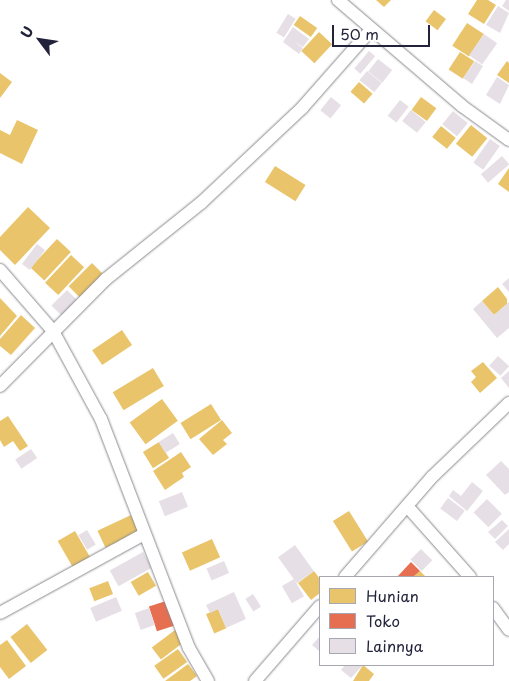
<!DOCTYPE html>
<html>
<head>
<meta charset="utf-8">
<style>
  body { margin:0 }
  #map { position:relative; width:509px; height:681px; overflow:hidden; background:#fff; font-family:"Playpen Sans",sans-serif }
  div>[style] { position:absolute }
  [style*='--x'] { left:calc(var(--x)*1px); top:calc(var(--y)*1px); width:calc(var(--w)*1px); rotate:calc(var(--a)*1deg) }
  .homes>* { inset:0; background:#e9c46a; transform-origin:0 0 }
  .shops>* { inset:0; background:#e76f51; transform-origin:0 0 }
  .building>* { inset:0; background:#e7dfe6; transform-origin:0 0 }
  .roads { filter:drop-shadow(0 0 1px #8a8a8f) drop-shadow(0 0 1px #8a8a8f) }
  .minor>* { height:12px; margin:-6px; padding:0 6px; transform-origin:6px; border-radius:6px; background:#fff }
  span { translate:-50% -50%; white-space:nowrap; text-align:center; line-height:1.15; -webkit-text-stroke:5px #fff; paint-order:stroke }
  .legend { position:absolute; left:319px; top:576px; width:175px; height:90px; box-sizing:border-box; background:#fff; border:1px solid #a7a7b1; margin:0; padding:6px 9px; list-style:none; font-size:15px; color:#22223b }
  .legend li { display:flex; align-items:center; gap:10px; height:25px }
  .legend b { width:25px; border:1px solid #a7a7b1 }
  .north { position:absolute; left:15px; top:15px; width:50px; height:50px; -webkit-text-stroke:4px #fff; paint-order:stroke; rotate:301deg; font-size:14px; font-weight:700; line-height:20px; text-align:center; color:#22223b }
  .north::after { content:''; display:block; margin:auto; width:18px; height:22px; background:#22223b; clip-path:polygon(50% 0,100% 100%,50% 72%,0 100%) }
  .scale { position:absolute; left:332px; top:25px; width:98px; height:22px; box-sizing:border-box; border:2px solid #22223b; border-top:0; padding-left:6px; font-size:15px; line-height:18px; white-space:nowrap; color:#22223b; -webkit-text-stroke:4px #fff; paint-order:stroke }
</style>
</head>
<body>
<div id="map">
  <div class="homes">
    <div style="clip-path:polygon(376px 0,391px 0,384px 7px)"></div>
    <div style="clip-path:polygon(477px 0,488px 0,496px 5px,484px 24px,468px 14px)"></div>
    <div style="left:434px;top:10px;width:15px;height:14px;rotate:37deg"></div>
    <div style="left:300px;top:16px;width:21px;height:11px;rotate:35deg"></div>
    <div style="left:467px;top:23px;width:20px;height:27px;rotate:33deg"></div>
    <div style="left:319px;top:32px;width:18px;height:26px;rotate:43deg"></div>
    <div style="left:460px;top:52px;width:17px;height:21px;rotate:33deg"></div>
    <div style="clip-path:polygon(507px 61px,509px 63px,509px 83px,497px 75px)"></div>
    <div style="clip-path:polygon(0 73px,12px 82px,0 98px)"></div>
    <div style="left:359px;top:82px;width:18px;height:13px;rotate:41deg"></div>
    <div style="left:421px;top:97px;width:19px;height:16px;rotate:36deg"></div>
    <div style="clip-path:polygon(17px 120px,38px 130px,22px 164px,0 153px,0 130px,10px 135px)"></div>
    <div style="left:471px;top:125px;width:21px;height:24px;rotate:39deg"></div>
    <div style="left:441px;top:126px;width:19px;height:14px;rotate:39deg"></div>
    <div style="left:275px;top:166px;width:36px;height:19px;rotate:32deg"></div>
    <div style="clip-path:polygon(509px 168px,509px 192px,498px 184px)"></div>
    <div style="clip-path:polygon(28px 207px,50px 228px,15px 265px,0 250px,0 237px)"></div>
    <div style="left:57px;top:239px;width:19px;height:39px;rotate:43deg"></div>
    <div style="left:71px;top:255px;width:18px;height:38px;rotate:43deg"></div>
    <div style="left:92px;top:263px;width:18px;height:33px;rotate:45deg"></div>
    <div style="clip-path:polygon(498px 287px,507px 299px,507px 304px,494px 315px,482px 301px)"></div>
    <div style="clip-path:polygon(0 298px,17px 316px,0 336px)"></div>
    <div style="clip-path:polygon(21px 315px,35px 328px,11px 355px,0 346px,0 339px)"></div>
    <div style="left:122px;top:330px;width:18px;height:36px;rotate:56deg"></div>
    <div style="clip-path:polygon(483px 362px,497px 378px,480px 393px,471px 382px,476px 377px,471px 371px)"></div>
    <div style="left:153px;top:368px;width:21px;height:47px;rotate:59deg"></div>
    <div style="left:162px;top:399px;width:27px;height:40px;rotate:54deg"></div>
    <div style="left:211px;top:404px;width:19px;height:36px;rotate:58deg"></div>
    <div style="clip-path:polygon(8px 416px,28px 446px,20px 451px,13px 441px,4px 447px,0 440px,0 421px)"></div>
    <div style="clip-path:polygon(222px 420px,232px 433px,223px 440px,227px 444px,213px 455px,199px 439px)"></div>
    <div style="left:159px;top:442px;width:19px;height:19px;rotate:58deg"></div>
    <div style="clip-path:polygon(181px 452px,191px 467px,182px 473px,184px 477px,165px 490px,153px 471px)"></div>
    <div style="left:349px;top:511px;width:36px;height:19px;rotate:58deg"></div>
    <div style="left:131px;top:515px;width:19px;height:37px;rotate:65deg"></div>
    <div style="left:75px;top:531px;width:34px;height:20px;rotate:60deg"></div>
    <div style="left:212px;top:539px;width:20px;height:33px;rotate:66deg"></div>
    <div style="clip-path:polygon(314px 571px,320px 579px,320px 593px,311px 600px,298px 583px)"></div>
    <div style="clip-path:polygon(420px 571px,426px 577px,413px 577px)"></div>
    <div style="left:148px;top:572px;width:16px;height:20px;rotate:60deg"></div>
    <div style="left:108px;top:581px;width:14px;height:20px;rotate:69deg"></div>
    <div style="left:218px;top:609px;width:21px;height:13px;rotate:67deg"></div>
    <div style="left:27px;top:624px;width:33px;height:21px;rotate:52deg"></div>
    <div style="left:175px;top:630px;width:15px;height:29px;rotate:53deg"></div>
    <div style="clip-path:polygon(7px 640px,26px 666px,9px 679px,0 667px,0 645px)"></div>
    <div style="left:178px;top:649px;width:16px;height:29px;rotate:55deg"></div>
    <div style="clip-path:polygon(188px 664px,197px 676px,190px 681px,165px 681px)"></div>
    <div style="clip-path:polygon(363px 665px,374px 674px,369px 681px,353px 681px)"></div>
  </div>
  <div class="shops">
    <div style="clip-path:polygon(411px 562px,420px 571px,413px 577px,397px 577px)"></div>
    <div style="left:166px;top:601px;width:26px;height:18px;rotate:72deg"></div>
  </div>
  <div class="building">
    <div style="clip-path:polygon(506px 0,509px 0,509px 11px,502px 6px)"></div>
    <div style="clip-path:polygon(498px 6px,509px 13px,500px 33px,486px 25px)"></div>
    <div style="left:288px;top:14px;width:9px;height:22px;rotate:32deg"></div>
    <div style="clip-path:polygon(293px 27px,309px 39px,303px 47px,295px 42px,303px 48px,299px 54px,283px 42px)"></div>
    <div style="left:484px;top:34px;width:16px;height:26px;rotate:35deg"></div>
    <div style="left:369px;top:51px;width:8px;height:23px;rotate:40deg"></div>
    <div style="left:378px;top:59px;width:18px;height:16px;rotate:38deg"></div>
    <div style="clip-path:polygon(475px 61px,483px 66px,472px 84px,463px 78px)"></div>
    <div style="left:367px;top:71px;width:19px;height:12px;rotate:39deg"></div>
    <div style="clip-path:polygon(497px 77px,509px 85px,500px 104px,486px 95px)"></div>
    <div style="left:331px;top:97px;width:13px;height:17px;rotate:39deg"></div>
    <div style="left:400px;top:100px;width:11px;height:20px;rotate:38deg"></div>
    <div style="left:411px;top:110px;width:19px;height:14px;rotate:39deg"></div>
    <div style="left:453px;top:111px;width:19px;height:17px;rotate:39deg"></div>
    <div style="left:490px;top:139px;width:12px;height:29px;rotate:35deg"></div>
    <div style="left:502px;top:156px;width:11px;height:28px;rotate:49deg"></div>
    <div style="left:37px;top:244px;width:10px;height:25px;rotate:37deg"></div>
    <div style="clip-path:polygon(509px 278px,509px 292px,502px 284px)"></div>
    <div style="left:67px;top:290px;width:17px;height:22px;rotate:45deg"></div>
    <div style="clip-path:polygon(482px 301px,494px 315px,509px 302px,509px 328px,497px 338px,473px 309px)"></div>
    <div style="left:498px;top:356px;width:15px;height:13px;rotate:42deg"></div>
    <div style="clip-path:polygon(509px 371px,509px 388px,501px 378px)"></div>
    <div style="left:173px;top:433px;width:13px;height:17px;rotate:58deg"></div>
    <div style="left:31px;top:449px;width:11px;height:19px;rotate:56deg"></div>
    <div style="clip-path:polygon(501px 461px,509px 469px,509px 492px,505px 495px,486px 475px)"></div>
    <div style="clip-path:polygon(472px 482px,483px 491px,467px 511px,449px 496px,453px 490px,461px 496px)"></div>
    <div style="left:182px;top:492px;width:16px;height:25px;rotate:68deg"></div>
    <div style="left:448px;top:498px;width:21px;height:13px;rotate:37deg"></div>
    <div style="left:487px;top:499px;width:21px;height:19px;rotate:45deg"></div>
    <div style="clip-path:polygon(502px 520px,508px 526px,495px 539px,488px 532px)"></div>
    <div style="clip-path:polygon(509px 529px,509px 544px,503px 550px,495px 542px)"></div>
    <div style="left:87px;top:530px;width:17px;height:10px;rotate:59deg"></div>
    <div style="left:295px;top:545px;width:32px;height:21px;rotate:54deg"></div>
    <div style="left:421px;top:549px;width:16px;height:15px;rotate:45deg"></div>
    <div style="left:143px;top:552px;width:18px;height:38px;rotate:61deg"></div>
    <div style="left:224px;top:561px;width:13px;height:19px;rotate:67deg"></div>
    <div style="left:294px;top:579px;width:20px;height:14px;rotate:60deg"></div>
    <div style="clip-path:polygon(234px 592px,246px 619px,226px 628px,218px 609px,210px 613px,206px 605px)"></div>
    <div style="left:253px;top:594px;width:15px;height:9px;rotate:58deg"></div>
    <div style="left:116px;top:597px;width:15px;height:28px;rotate:67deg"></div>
    <div style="left:149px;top:608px;width:18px;height:15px;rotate:71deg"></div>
    <div style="clip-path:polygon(320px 636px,320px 652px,312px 645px)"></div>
    <div style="clip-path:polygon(345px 665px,363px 665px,351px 678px,341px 670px)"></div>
  </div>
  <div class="roads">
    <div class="minor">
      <div style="--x:338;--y:0;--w:163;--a:40.5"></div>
      <div style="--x:462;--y:106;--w:58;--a:35.9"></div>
      <div style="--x:0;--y:270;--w:81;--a:49"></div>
      <div style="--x:53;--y:331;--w:100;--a:61.4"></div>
      <div style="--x:101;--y:419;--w:245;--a:69"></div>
      <div style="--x:189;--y:648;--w:38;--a:60"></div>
      <div style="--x:0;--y:386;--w:151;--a:-45.3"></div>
      <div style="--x:106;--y:279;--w:122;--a:-38.7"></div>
      <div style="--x:201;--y:203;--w:139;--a:-43.2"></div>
      <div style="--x:302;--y:108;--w:103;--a:-48.6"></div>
      <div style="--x:407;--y:506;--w:95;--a:48.4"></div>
      <div style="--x:345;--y:577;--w:133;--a:-49"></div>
      <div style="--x:432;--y:477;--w:107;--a:-43.9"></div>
      <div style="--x:493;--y:608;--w:27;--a:54"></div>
      <div style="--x:0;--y:613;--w:164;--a:-28.7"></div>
      <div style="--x:255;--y:681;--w:99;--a:-49.1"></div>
    </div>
  </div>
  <ul class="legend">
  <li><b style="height:14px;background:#e9c46a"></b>Hunian</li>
  <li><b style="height:14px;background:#e76f51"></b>Toko</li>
  <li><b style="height:14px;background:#e7dfe6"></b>Lainnya</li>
  </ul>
  <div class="north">U</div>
  <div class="scale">50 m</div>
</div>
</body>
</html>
